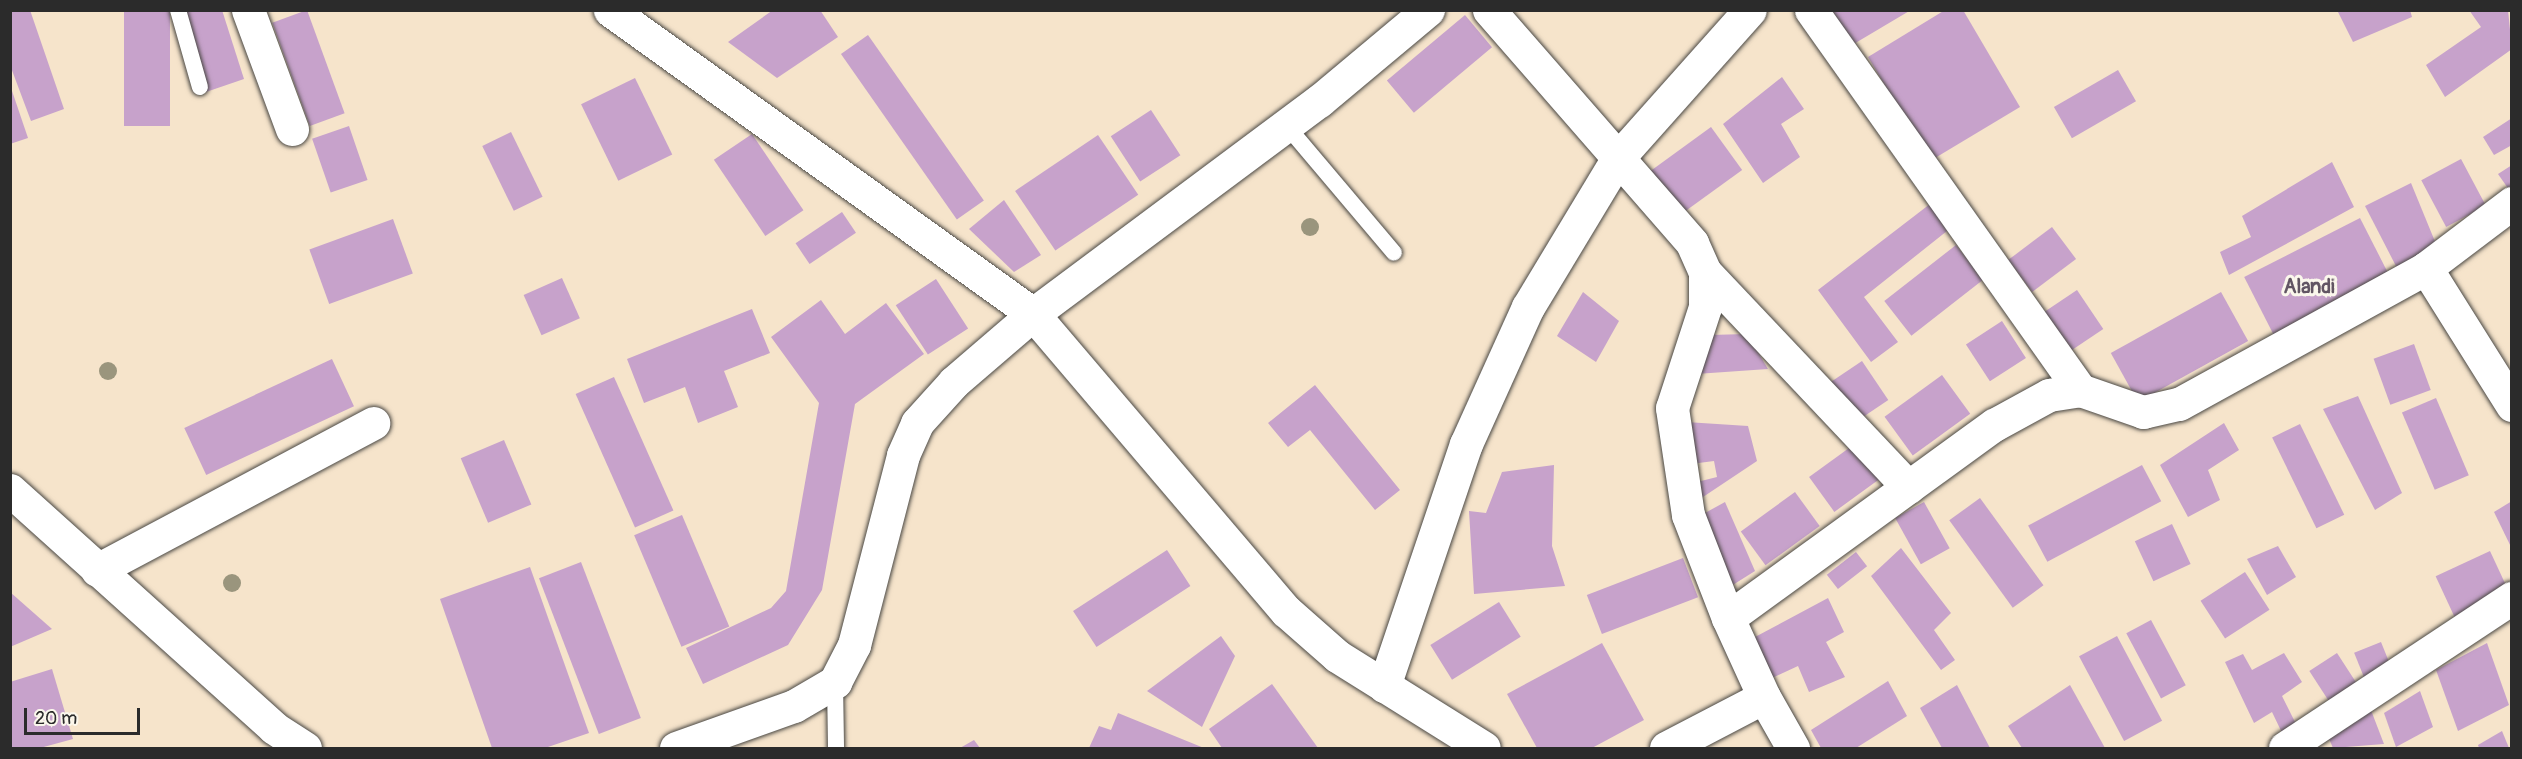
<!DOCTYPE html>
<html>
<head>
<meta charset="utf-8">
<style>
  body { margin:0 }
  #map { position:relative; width:2522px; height:759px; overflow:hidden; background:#f6e4cb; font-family:Pangolin,sans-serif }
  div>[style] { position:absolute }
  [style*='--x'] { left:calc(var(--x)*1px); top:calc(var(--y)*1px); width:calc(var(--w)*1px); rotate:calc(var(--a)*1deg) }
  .building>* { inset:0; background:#c7a2cb; transform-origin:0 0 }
  .roads { filter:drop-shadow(0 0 2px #494743) drop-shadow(0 0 2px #494743) }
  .service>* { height:16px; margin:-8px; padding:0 8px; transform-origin:8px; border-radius:8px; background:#fff }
  .minor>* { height:33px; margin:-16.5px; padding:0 16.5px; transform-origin:16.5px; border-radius:16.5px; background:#fff }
  .secondary>* { height:33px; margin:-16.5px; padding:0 16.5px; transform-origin:16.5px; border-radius:16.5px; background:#fff }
  .trees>* { width:18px; height:18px; margin:-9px; border-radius:50%; background:#9a957d }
  span { translate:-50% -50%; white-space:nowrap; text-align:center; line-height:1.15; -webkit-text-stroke:6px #fbf7ec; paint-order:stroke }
  .quarter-label { font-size:20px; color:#625563; font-weight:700 }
  .frame { position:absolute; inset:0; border:12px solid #2b2b2b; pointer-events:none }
  .scale { position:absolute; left:24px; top:708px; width:116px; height:27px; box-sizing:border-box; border:3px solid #2b2b2b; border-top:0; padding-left:8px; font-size:18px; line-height:21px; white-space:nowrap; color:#2b2b2b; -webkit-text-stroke:4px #fbf7ec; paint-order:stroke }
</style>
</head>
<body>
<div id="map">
  <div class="building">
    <div style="clip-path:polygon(10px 10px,30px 10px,64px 109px,31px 121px,10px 65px)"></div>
    <div style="left:124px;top:10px;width:46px;height:116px"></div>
    <div style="clip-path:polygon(180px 10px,222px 10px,244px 79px,206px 92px)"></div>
    <div style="left:307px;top:10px;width:110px;height:37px;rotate:70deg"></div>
    <div style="clip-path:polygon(773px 10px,820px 10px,838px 37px,777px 78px,728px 42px)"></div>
    <div style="clip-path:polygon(1832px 10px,1911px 10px,1852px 45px)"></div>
    <div style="clip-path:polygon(1945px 10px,1963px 10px,2020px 107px,1930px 161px,1868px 57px)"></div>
    <div style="clip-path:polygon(2337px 10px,2410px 10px,2412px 17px,2353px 42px)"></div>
    <div style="clip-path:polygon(2469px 10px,2508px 10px,2512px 49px,2445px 97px,2426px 65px,2481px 27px)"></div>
    <div style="left:1465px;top:15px;width:42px;height:102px;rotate:50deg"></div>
    <div style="left:868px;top:35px;width:202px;height:33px;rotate:55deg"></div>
    <div style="left:2118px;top:70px;width:36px;height:74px;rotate:60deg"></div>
    <div style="clip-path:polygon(1782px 77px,1804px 109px,1781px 124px,1800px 157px,1763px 183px,1723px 124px)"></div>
    <div style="left:635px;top:78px;width:85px;height:60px;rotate:64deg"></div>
    <div style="clip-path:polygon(10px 85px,28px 138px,10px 144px)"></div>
    <div style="left:1151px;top:110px;width:54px;height:48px;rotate:57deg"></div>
    <div style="clip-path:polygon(2512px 118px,2512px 145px,2494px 155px,2483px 137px)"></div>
    <div style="left:349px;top:126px;width:57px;height:39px;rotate:71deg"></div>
    <div style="left:1711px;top:127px;width:53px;height:76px;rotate:54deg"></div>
    <div style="left:511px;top:132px;width:72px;height:32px;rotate:64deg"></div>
    <div style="left:752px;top:134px;width:92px;height:46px;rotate:56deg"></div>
    <div style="left:1098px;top:135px;width:72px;height:100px;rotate:56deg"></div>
    <div style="left:2461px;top:159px;width:53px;height:45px;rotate:62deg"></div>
    <div style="clip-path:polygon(2332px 162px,2354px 207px,2229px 275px,2220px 252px,2251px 237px,2242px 216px)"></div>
    <div style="clip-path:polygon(2512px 165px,2512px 194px,2498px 174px)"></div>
    <div style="clip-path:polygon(2411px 183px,2436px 244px,2398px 270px,2365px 206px)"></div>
    <div style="clip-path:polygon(1004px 200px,1041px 255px,1014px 272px,969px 229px)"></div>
    <div style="clip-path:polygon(1930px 204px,1947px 231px,1864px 297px,1898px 342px,1871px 362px,1818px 290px)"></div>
    <div style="left:842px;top:212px;width:25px;height:56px;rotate:56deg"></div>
    <div style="left:2360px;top:218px;width:66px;height:130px;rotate:63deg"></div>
    <div style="left:393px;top:219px;width:58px;height:89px;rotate:70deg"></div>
    <div style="left:2052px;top:227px;width:40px;height:55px;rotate:53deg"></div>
    <div style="left:1956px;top:245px;width:44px;height:91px;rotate:52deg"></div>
    <div style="left:562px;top:278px;width:44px;height:42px;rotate:66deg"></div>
    <div style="left:936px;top:279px;width:59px;height:48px;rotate:57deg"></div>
    <div style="left:2077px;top:290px;width:47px;height:40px;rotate:56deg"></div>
    <div style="clip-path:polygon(1583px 292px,1619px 321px,1596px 362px,1557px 336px)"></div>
    <div style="left:2221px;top:292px;width:56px;height:126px;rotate:61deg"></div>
    <div style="clip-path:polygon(821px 300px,845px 334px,886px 303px,924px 354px,855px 404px,822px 590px,788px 645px,703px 684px,686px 648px,771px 608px,786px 591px,819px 403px,771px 337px)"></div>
    <div style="clip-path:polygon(752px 309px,770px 353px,724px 371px,738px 407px,698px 423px,685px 387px,644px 403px,627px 359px)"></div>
    <div style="left:2002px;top:321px;width:44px;height:43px;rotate:57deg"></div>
    <div style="clip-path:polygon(1747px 334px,1768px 369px,1696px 374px,1709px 335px)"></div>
    <div style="left:2414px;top:344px;width:49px;height:43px;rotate:70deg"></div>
    <div style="left:332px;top:359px;width:52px;height:163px;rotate:65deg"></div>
    <div style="left:1862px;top:361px;width:47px;height:39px;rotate:56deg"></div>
    <div style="left:1942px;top:375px;width:48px;height:71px;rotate:54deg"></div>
    <div style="left:614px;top:377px;width:146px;height:42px;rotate:66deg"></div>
    <div style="clip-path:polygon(1315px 385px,1400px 490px,1375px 510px,1310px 430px,1288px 447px,1268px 423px)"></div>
    <div style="clip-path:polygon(2358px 396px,2402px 493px,2375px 510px,2323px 409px)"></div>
    <div style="left:2436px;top:398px;width:84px;height:37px;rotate:67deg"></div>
    <div style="clip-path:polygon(1686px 422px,1748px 426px,1757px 461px,1697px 501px,1693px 483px,1717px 477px,1714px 461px,1691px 464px)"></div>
    <div style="clip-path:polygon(2224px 423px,2239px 450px,2208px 470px,2220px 500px,2188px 517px,2160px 465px)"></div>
    <div style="left:2300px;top:424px;width:101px;height:31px;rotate:64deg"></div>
    <div style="left:504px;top:440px;width:70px;height:47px;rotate:67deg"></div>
    <div style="left:1856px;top:443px;width:43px;height:58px;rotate:54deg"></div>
    <div style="clip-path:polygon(1554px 465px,1552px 546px,1565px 586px,1474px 594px,1469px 511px,1486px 513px,1502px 472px)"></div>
    <div style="left:2142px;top:465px;width:41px;height:129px;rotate:62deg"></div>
    <div style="left:1795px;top:492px;width:42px;height:67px;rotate:54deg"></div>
    <div style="left:1980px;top:498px;width:108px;height:38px;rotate:54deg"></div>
    <div style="clip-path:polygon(2512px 501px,2512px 549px,2494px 512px)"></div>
    <div style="clip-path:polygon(1725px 502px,1755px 571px,1728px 588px,1705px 513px)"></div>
    <div style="left:1924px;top:502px;width:53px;height:33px;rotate:61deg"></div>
    <div style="left:682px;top:515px;width:121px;height:52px;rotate:67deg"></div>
    <div style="left:2172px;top:524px;width:44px;height:41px;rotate:65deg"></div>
    <div style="clip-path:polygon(2278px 546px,2296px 577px,2267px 595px,2247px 559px)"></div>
    <div style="clip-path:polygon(1901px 548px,1951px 613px,1934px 630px,1955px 660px,1941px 670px,1871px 576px)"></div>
    <div style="left:1167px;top:550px;width:43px;height:112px;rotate:57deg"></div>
    <div style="left:2490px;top:551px;width:44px;height:60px;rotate:65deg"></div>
    <div style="left:1856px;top:552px;width:18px;height:37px;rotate:52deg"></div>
    <div style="left:1683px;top:558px;width:42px;height:103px;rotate:69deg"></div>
    <div style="left:581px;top:562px;width:167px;height:45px;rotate:69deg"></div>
    <div style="clip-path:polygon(530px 567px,589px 733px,545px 748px,492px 748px,440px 599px)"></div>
    <div style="left:2245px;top:572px;width:45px;height:53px;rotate:57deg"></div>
    <div style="clip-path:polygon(10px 592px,52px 629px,10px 647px)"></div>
    <div style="clip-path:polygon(1828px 598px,1844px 632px,1826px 642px,1845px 677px,1809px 692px,1798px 666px,1770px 679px,1755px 637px)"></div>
    <div style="left:1499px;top:602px;width:41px;height:81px;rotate:58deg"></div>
    <div style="left:2151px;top:620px;width:74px;height:28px;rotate:62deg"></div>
    <div style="clip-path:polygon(1221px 636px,1235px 656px,1202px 727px,1147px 691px)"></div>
    <div style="left:2117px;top:636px;width:96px;height:43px;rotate:62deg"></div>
    <div style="left:2381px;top:642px;width:31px;height:29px;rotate:68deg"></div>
    <div style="clip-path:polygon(1602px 643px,1644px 720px,1592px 748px,1537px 748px,1507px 694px)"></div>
    <div style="clip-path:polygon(2487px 643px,2509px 705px,2458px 731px,2436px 670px)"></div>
    <div style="clip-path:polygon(2284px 653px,2302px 682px,2282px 696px,2299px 730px,2285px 739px,2272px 712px,2254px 723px,2225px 662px,2243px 654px,2252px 670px)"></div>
    <div style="left:2337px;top:653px;width:42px;height:33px;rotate:57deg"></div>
    <div style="clip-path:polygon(52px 669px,73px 739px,40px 748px,10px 748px,10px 682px)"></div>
    <div style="clip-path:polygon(1888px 681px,1907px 716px,1856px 748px,1821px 748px,1811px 730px)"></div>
    <div style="clip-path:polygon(1272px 684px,1318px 748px,1222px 748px,1209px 729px)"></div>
    <div style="clip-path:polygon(1957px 685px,1990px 748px,1942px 748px,1920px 708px)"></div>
    <div style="clip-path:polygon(2070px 685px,2105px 748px,2022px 748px,2008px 726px)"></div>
    <div style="clip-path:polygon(2420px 691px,2433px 727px,2396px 747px,2384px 713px)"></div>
    <div style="clip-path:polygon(2369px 705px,2384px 744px,2333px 748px,2327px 734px)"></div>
    <div style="clip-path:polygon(1118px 713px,1204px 748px,1089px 748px,1099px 726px,1111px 730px)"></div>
    <div style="clip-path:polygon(2502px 731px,2509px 748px,2479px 748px,2478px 745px)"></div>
    <div style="clip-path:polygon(974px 740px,980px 748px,960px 748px)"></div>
  </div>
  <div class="roads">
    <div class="service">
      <div style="--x:178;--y:10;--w:80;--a:74.1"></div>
      <div style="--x:1286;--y:125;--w:167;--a:49.8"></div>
      <div style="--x:835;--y:682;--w:66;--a:89.1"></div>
    </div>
    <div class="minor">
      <div style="--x:248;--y:10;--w:127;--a:69.7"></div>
      <div style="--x:610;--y:10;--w:521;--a:35.7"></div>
      <div style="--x:1033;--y:314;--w:390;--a:49.6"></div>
      <div style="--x:1286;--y:611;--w:68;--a:41.4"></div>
      <div style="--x:1337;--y:656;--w:173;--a:32"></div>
      <div style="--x:1489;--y:10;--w:309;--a:48.9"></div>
      <div style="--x:1692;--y:243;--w:32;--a:66"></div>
      <div style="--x:1705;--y:272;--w:35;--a:90"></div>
      <div style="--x:1705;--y:307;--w:106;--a:108.1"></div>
      <div style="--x:1672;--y:408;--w:108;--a:81.5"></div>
      <div style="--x:1688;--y:515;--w:110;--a:68.8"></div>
      <div style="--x:1811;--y:10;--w:466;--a:54.7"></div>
      <div style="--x:2426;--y:268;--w:108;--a:-37.1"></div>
      <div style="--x:1705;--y:272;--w:296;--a:46.6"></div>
      <div style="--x:97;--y:570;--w:313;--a:-28"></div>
      <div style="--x:1384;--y:686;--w:256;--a:-71.3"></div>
      <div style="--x:1466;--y:444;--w:150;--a:-65.7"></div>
      <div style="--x:1528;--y:307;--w:174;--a:-58.9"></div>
      <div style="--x:1618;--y:158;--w:198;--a:-48.3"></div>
      <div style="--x:1764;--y:697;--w:87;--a:-114.5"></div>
      <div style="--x:1728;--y:618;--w:329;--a:-36"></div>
      <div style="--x:1994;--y:425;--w:63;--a:-28.6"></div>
      <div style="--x:2049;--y:395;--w:31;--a:-9"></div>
      <div style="--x:2080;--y:390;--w:67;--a:19.2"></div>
      <div style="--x:2143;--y:412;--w:37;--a:-13"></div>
      <div style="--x:2179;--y:404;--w:282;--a:-28.8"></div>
      <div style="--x:2426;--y:268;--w:162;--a:57.9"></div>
      <div style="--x:1666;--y:748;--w:110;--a:-27.5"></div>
      <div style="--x:1764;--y:697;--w:59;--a:60.4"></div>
      <div style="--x:2285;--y:748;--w:272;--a:-33.5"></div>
    </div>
    <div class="secondary">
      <div style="--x:10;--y:490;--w:355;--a:42"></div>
      <div style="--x:274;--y:728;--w:37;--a:33"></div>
      <div style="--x:676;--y:748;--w:125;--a:-19.6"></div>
      <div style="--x:794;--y:706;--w:48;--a:-30.3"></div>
      <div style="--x:835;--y:682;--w:42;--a:-62.8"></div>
      <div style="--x:854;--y:645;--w:196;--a:-75.5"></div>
      <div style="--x:903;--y:455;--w:35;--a:-66"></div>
      <div style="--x:917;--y:423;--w:55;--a:-47.9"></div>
      <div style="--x:954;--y:382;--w:104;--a:-40.7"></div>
      <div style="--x:1033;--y:314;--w:357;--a:-36.7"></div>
      <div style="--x:1319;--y:101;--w:142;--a:-39.9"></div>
    </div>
  </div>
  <div class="trees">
    <div style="left:1310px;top:227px"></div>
    <div style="left:108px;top:371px"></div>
    <div style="left:232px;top:583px"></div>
  </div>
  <div class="quarter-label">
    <span style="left:2309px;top:286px">Alandi</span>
  </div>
  <div class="frame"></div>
  <div class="scale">20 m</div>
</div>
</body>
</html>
